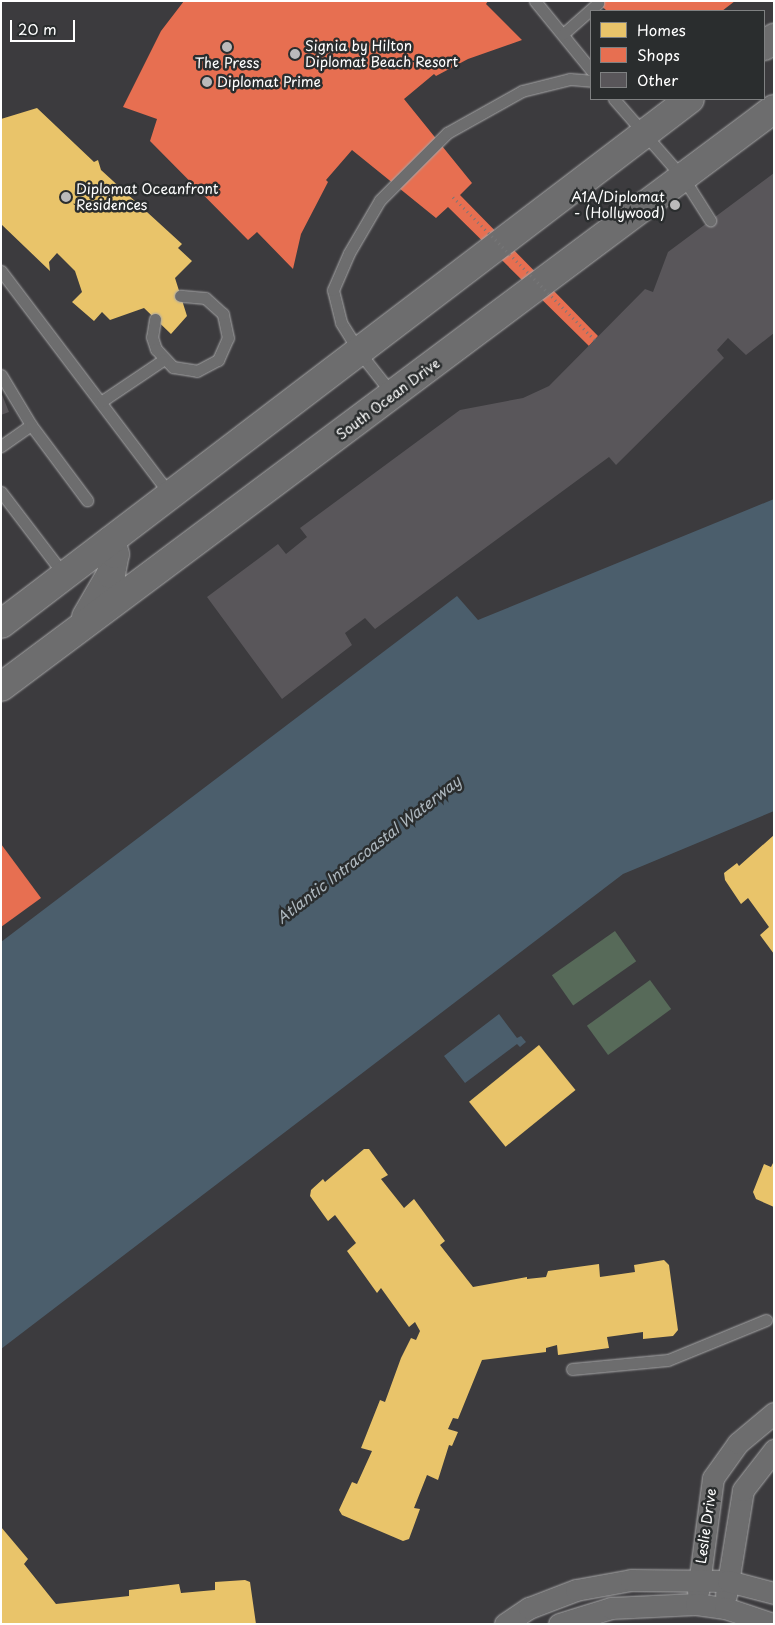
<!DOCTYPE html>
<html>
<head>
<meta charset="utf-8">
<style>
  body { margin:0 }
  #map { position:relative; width:775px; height:1625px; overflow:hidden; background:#3c3b3e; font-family:"Playpen Sans",sans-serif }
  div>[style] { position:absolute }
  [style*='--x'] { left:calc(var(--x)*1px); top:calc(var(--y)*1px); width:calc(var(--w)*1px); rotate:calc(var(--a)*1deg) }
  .green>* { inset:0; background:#576a59; transform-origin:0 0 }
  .water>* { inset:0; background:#4b5e6c }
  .homes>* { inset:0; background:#e9c46a; transform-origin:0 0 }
  .shops>* { inset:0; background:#e76f51 }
  .building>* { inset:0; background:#59565a }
  .roads { filter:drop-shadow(0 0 1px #a7a7a8) drop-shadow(0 0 1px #a7a7a8) }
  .lane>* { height:11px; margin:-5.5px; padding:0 5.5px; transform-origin:5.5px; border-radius:5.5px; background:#6d6d6e }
  .street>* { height:21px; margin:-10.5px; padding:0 10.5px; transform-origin:10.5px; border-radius:10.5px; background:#6d6d6e }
  .primary>* { height:28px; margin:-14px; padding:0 14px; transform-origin:14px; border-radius:14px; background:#6d6d6e }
  .path-bridge>* { height:3px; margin-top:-1.5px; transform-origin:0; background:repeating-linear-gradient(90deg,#767677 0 1px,transparent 0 5px) }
  .dots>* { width:14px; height:14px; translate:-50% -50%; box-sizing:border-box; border:2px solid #2a2d2e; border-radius:50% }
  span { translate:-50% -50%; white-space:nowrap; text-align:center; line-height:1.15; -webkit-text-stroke:5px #2a2d2e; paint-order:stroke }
  .poi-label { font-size:14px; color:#fff }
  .left { translate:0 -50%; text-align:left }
  .right { translate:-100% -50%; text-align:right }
  .street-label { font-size:14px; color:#fff }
  .water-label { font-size:15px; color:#aeb8bf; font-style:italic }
  .frame { position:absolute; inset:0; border:2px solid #fff; pointer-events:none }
  .legend { position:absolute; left:590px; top:10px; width:175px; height:90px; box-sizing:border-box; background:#2a2d2e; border:1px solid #7f8182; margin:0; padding:6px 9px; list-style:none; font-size:15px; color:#fff }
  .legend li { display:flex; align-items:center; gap:10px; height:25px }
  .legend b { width:25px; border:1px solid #7f8182 }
  .scale { position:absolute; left:10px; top:20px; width:65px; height:22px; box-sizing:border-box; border:2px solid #fff; border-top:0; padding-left:6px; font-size:15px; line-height:18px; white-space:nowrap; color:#fff; -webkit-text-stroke:4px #2a2d2e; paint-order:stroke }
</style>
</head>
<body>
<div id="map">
  <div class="green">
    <div style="left:615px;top:931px;width:37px;height:77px;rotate:55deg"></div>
    <div style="left:650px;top:980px;width:36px;height:78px;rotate:54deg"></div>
  </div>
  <div class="water">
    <div style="clip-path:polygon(774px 499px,774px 811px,623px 874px,1px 1349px,1px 942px,457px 596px,478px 620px)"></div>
    <div style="clip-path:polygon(499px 1014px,517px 1038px,521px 1036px,526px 1042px,520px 1047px,517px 1044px,465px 1083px,444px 1056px)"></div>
  </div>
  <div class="homes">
    <div style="clip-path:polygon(318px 1px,330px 1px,353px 24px,278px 100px,249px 70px)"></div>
    <div style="clip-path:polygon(37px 108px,94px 162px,98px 160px,101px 170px,182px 244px,178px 248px,192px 261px,175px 278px,187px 316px,171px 334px,144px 308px,110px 320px,102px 312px,94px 321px,72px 302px,82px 292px,75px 271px,57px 253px,49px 262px,50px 271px,1px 224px,1px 119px)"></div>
    <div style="clip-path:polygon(774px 835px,774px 954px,760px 935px,769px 927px,748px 898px,741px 904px,725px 880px,724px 873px,737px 863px,739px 866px)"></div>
    <div style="left:539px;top:1045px;width:58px;height:90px;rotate:51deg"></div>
    <div style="clip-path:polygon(364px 1149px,369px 1149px,388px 1175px,381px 1179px,404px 1208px,414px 1199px,445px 1241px,440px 1245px,473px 1287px,527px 1277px,527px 1279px,546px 1277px,548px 1271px,599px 1264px,600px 1277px,635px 1272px,634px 1265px,664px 1260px,669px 1265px,678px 1330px,673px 1336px,643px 1339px,643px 1332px,607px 1337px,609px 1348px,558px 1355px,557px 1345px,546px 1348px,546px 1352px,482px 1360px,458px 1419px,453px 1418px,448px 1429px,458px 1432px,452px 1446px,449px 1445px,438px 1480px,427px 1475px,414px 1508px,420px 1509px,409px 1539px,403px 1541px,342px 1515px,339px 1510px,352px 1482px,357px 1484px,372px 1451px,361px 1448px,380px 1400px,385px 1402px,401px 1358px,411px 1338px,416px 1340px,420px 1331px,415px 1322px,409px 1327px,381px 1288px,377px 1293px,347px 1251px,356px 1243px,335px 1215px,328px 1221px,310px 1196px,311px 1190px,323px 1179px,325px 1182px)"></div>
    <div style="clip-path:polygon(774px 1161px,774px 1207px,756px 1199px,753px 1192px,764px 1164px,771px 1167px)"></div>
    <div style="clip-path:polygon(1px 1527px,28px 1559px,24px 1564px,56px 1604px,129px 1596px,129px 1590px,179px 1584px,181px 1593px,215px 1590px,215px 1582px,245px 1580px,250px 1582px,256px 1624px,1px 1624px)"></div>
  </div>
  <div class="shops">
    <div style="clip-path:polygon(184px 1px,488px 1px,486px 4px,522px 40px,468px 59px,436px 76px,434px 74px,404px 99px,472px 183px,460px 195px,598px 336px,589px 346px,448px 207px,436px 218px,352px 150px,326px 180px,328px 182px,301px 234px,293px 269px,257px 232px,248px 240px,150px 141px,157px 119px,123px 107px,161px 31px)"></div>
    <div style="clip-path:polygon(596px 1px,735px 1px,722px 11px,607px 11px)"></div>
    <div style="clip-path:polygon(1px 844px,41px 898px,1px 927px)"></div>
  </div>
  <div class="building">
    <div style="clip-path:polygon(774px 173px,774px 333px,746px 355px,728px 338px,717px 350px,724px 358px,616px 465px,609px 457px,375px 629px,365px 618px,345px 633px,352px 645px,282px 699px,207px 597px,278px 544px,286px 554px,307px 537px,300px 528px,460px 410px,523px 398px,549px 386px,645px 289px,653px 292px,668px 252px)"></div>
    <div style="clip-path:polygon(1px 392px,9px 412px,1px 415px)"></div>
  </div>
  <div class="roads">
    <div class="lane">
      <div style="--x:535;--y:1;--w:89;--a:50.9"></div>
      <div style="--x:563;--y:34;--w:47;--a:-41.5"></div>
      <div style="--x:614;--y:99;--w:106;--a:48.8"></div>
      <div style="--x:684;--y:179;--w:49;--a:57.6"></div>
      <div style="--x:1;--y:271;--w:282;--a:52.9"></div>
      <div style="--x:155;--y:319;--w:18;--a:99"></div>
      <div style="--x:152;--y:337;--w:13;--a:72"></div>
      <div style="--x:156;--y:349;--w:25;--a:47"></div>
      <div style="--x:173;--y:367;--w:24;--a:9"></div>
      <div style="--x:197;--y:371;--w:24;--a:-28"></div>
      <div style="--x:218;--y:360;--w:24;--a:-66"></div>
      <div style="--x:228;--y:338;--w:25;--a:-102"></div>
      <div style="--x:223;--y:314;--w:24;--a:-138"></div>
      <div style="--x:205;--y:298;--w:25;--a:-175"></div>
      <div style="--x:1;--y:375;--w:58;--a:59"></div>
      <div style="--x:31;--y:425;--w:37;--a:145"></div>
      <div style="--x:393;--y:395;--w:53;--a:-128.2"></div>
      <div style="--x:360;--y:353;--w:36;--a:-122"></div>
      <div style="--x:341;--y:322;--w:33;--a:-104"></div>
      <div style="--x:333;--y:290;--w:40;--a:-66.6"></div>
      <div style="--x:349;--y:253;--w:61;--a:-59.7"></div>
      <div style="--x:380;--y:200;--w:95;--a:-45"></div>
      <div style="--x:447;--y:133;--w:86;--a:-29.2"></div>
      <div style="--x:522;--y:91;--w:49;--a:-14"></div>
      <div style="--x:570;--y:79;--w:21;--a:5"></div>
      <div style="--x:102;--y:401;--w:73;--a:-33.9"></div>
      <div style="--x:31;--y:425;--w:94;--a:53.3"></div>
      <div style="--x:1;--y:492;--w:106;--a:52.7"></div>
      <div style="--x:572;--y:1369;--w:96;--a:-5.4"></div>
      <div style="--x:668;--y:1360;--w:106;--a:-22.2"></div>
    </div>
    <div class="street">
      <div style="--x:698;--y:1592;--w:115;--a:-82.5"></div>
      <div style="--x:713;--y:1478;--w:43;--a:-54.5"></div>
      <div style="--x:738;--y:1443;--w:47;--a:-39.8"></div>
      <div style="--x:726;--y:1595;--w:106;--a:-80.8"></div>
      <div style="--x:743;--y:1490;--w:51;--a:-52.2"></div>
      <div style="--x:505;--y:1624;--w:29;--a:-34"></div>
      <div style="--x:529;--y:1608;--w:50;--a:-21"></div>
      <div style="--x:576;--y:1590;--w:56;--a:-10.3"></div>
      <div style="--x:631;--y:1580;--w:97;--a:0.6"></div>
      <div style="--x:728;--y:1581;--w:48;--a:14.6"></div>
      <div style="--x:559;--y:1624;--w:54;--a:-17.1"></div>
      <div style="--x:611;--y:1608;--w:85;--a:-2.7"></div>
      <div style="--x:696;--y:1604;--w:29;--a:8"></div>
      <div style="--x:725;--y:1608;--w:51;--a:18.4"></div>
    </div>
    <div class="primary">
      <div style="--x:764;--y:46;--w:13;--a:-39"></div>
      <div style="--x:86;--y:617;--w:50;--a:-59.8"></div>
      <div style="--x:111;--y:574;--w:20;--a:-79"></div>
      <div style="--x:115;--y:554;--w:14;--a:-107"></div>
      <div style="--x:1;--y:624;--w:866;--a:-37.31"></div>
      <div style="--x:1;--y:687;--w:965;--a:-36.79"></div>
    </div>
  </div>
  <div class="path-bridge">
    <div style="--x:453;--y:197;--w:202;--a:45.2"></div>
  </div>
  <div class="dots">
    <div style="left:227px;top:47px;background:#bbbabb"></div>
    <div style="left:295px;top:54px;background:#bbbabb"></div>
    <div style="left:207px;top:82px;background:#bbbabb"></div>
    <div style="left:66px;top:197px;background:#bbbabb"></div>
    <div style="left:675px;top:205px;background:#bbbabb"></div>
  </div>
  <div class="poi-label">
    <span class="left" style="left:305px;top:54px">Signia by Hilton<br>Diplomat Beach Resort</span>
    <span style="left:227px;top:63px">The Press</span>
    <span class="left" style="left:217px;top:82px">Diplomat Prime</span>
    <span class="left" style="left:76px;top:197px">Diplomat Oceanfront<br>Residences</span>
    <span class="right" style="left:665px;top:205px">A1A/Diplomat<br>- (Hollywood)</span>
  </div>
  <div class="street-label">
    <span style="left:388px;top:399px;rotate:-37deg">South Ocean Drive</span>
    <span style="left:706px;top:1526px;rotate:-82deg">Leslie Drive</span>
  </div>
  <div class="water-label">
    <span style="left:368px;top:849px;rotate:-38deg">Atlantic Intracoastal Waterway</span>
  </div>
  <div class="frame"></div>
  <ul class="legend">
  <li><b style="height:14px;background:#e9c46a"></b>Homes</li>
  <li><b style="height:14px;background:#e76f51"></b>Shops</li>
  <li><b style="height:14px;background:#59565a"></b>Other</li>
  </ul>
  <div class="scale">20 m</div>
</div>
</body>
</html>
